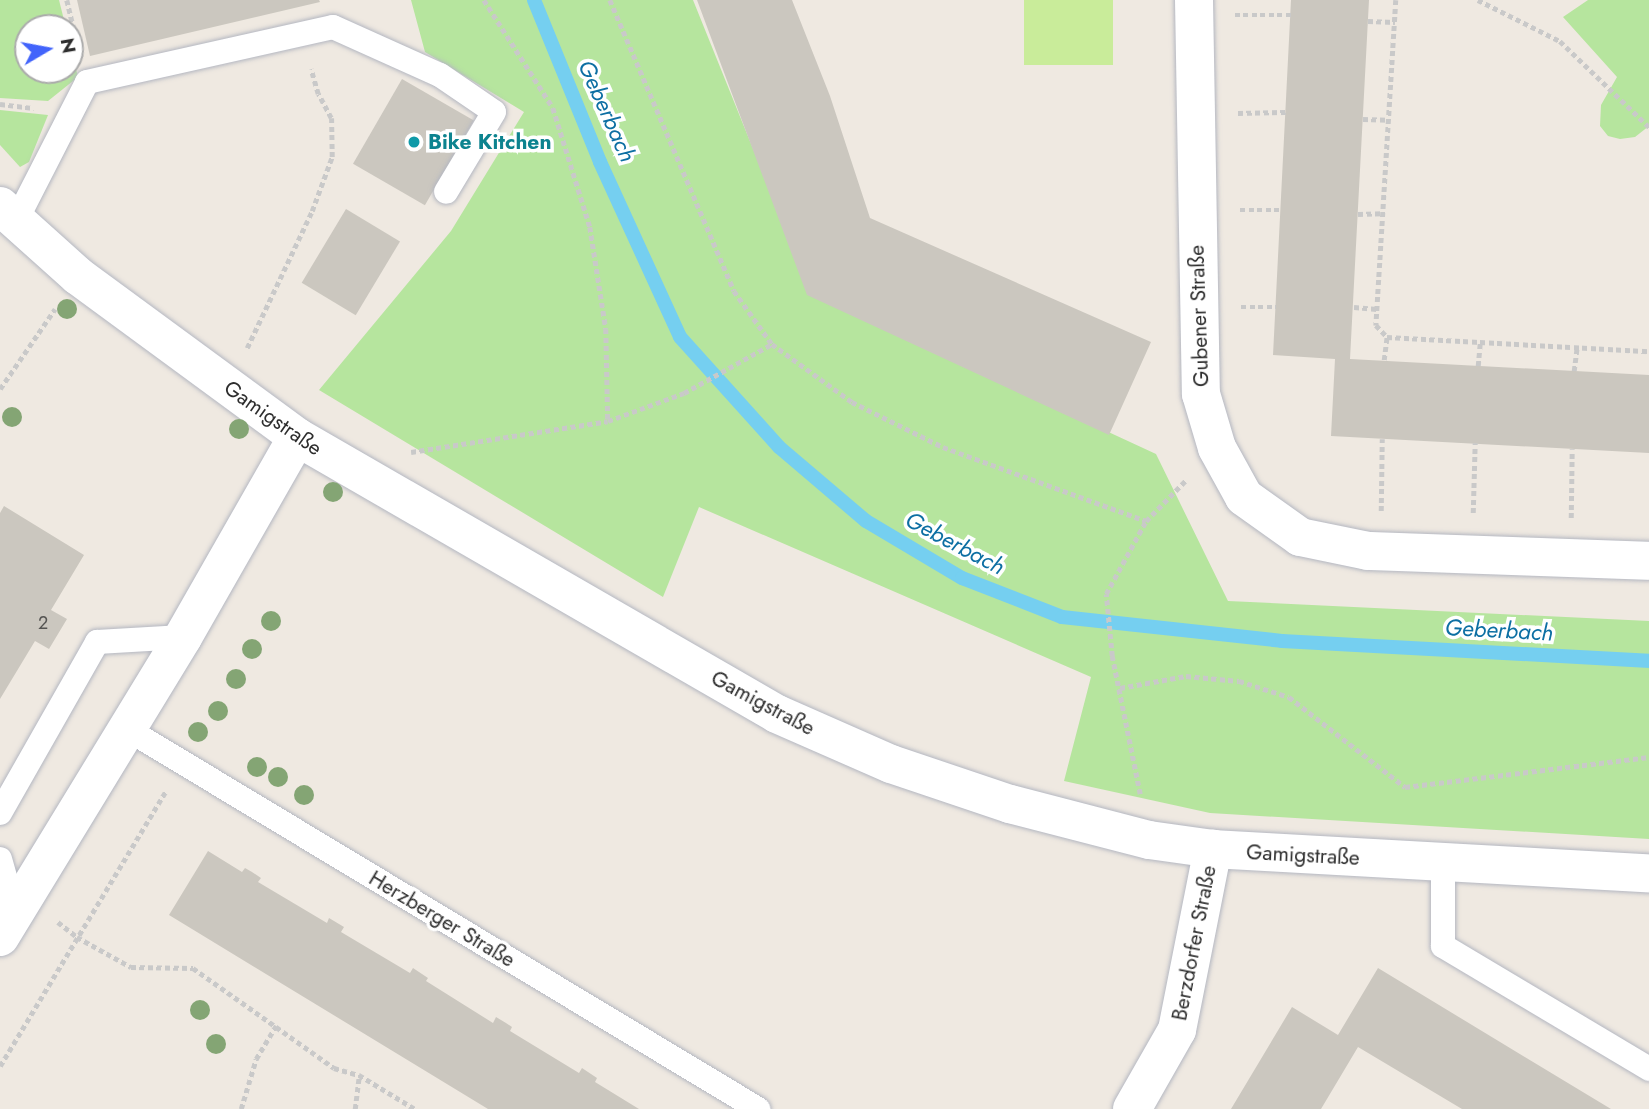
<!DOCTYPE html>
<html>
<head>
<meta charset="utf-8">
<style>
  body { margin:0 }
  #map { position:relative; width:1649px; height:1109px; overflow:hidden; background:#efe9e1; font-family:Jost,sans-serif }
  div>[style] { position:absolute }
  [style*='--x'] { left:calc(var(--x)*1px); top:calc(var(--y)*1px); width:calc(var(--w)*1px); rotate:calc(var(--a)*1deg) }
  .green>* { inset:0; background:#b6e59e }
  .pitch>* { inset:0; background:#c9ec9a; transform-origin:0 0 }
  .stream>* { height:14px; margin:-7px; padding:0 7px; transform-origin:7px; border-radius:7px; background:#75cff0 }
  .building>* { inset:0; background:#cbc7bf; transform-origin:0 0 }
  .path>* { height:4.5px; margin-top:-2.25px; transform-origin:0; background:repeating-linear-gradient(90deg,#c9c9c9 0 5px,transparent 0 8.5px) }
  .roads { filter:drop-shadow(0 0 2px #b4b7c1) drop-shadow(0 0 2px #b4b7c1) }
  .lane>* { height:24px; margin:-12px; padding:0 12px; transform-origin:12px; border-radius:12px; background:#fff }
  .street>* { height:38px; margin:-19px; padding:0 19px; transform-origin:19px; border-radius:19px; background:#fff }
  .trees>* { width:20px; height:20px; margin:-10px; border-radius:50%; background:#84a574 }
  .dots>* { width:19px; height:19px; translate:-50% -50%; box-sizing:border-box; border:4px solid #fff; border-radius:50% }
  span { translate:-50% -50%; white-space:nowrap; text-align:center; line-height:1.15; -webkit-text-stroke:7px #fff; paint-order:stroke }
  .number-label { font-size:18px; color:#555452 }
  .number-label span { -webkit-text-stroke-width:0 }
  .culture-label { font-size:21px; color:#0d838f; font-weight:700 }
  .left { translate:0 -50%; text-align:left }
  .street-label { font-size:21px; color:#2e2e2e }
  .water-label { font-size:23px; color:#0d6fa3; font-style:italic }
  .north { position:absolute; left:14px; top:14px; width:70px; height:70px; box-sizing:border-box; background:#fff; border:2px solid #ababab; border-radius:50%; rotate:80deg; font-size:19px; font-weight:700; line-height:28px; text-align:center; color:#2e2e2e }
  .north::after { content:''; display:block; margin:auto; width:24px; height:32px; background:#4264fb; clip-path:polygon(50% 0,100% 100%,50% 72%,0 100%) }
</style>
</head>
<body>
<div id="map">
  <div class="green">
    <div style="clip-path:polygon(0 0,59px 0,66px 28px,28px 28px,28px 70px,70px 70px,70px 45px,78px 77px,48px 101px,0 98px)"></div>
    <div style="clip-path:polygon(411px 0,693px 0,812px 295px,1156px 454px,1228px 601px,1649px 621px,1649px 839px,1210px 813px,1064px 781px,1091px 677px,699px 507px,663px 597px,319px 390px,451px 231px,524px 112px,425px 52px)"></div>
    <div style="clip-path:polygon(1588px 0,1649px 0,1649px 126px,1635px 137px,1620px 139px,1608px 136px,1600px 126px,1601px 105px,1617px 77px,1563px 17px)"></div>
    <div style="clip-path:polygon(0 110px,48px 115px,29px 162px,20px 167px,0 145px)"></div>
  </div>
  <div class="pitch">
    <div style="left:1024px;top:0;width:89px;height:65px"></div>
  </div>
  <div class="stream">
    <div style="--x:534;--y:0;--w:175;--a:67.8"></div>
    <div style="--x:600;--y:162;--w:192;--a:65.4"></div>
    <div style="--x:680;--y:337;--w:148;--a:48"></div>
    <div style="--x:779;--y:447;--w:114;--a:40.4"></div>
    <div style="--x:866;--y:521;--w:112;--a:30.7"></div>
    <div style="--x:962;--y:578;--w:107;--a:21.3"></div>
    <div style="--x:1062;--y:617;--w:221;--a:6.2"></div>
    <div style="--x:1282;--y:641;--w:368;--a:3.1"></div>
  </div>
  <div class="building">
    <div style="clip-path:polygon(77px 0,319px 0,320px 2px,90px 56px)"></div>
    <div style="clip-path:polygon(697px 0,792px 0,830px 96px,870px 218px,1151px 342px,1109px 435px,807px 295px)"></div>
    <div style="clip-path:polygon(1291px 0,1369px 0,1350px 359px,1649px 375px,1649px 453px,1331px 436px,1335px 359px,1273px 355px)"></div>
    <div style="left:402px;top:79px;width:83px;height:98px;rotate:30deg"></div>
    <div style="left:346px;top:209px;width:63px;height:86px;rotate:31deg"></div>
    <div style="clip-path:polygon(4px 506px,84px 555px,51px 610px,67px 619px,49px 649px,35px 641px,0 699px,0 513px)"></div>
    <div style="clip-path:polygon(208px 851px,242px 872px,245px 868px,252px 872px,261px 878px,258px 882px,327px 923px,329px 918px,344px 927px,341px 932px,410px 973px,413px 968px,428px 978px,426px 981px,493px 1023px,496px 1017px,506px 1023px,512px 1027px,510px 1031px,579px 1073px,582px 1068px,597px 1078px,595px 1082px,639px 1109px,488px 1109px,169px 915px)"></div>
    <div style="clip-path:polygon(1378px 968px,1505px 1045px,1611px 1109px,1462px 1109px,1358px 1047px,1321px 1109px,1231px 1109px,1292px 1007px,1338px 1035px)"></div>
  </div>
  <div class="path">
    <div style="--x:67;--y:0;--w:51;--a:76.5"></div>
    <div style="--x:484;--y:0;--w:128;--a:57.4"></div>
    <div style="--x:553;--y:108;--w:125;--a:72.7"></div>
    <div style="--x:590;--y:227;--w:103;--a:81.1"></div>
    <div style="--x:606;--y:329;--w:92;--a:88.8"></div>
    <div style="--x:610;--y:0;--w:316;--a:66.9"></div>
    <div style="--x:734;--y:291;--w:65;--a:54.4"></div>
    <div style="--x:772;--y:344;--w:99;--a:35.9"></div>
    <div style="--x:852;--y:402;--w:102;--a:26.3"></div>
    <div style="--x:943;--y:447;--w:216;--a:20"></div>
    <div style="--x:1396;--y:0;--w:326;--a:93.5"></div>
    <div style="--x:1376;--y:325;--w:16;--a:47"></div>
    <div style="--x:1387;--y:337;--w:262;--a:3.1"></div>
    <div style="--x:1478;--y:0;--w:92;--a:26.6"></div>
    <div style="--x:1560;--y:41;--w:124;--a:44"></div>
    <div style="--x:1235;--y:15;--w:56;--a:0"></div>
    <div style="--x:1368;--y:21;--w:27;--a:2"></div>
    <div style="--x:0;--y:104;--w:34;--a:7"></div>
    <div style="--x:1238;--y:113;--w:48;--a:-1.2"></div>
    <div style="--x:1363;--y:119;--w:25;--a:2"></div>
    <div style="--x:1240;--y:210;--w:41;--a:0"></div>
    <div style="--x:1358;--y:214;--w:25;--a:-2"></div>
    <div style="--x:1241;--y:307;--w:35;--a:0"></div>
    <div style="--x:1354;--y:307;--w:23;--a:5"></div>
    <div style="--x:247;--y:348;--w:152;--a:-64.6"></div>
    <div style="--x:312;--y:211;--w:58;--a:-69.7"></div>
    <div style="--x:332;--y:157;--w:39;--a:-91"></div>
    <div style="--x:331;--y:118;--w:27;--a:-118"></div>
    <div style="--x:318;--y:94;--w:26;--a:-106"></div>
    <div style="--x:1384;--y:360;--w:23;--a:-83"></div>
    <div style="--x:1478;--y:366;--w:24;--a:-85"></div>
    <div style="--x:1574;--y:371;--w:24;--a:-83"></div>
    <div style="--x:0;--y:389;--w:97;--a:-55.5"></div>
    <div style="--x:411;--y:452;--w:199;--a:-8.9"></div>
    <div style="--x:608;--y:421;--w:81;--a:-20.2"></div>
    <div style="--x:684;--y:393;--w:101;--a:-29.1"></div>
    <div style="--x:1381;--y:511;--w:72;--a:-89.2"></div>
    <div style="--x:1473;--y:513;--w:70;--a:-88.4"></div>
    <div style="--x:1571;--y:518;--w:69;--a:-89.2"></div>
    <div style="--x:1120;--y:688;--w:67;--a:-10.3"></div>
    <div style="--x:1186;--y:676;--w:53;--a:5.4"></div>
    <div style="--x:1239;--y:681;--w:52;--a:17.7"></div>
    <div style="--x:1289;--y:697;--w:147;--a:37.8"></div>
    <div style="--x:1405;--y:787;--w:246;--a:-7"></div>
    <div style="--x:1140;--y:794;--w:141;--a:-101.5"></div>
    <div style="--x:1112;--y:656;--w:62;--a:-95.5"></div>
    <div style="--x:1106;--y:594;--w:83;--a:-61.3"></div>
    <div style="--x:1146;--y:521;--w:59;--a:-45.7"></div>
    <div style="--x:58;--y:922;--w:24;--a:38"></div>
    <div style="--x:77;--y:937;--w:62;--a:29.1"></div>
    <div style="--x:131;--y:967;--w:62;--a:0.9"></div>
    <div style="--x:193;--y:968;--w:173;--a:35.3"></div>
    <div style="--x:334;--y:1068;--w:26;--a:16"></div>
    <div style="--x:359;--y:1075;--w:66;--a:31.3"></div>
    <div style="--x:0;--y:1066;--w:321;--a:-58.9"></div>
    <div style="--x:241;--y:1109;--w:52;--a:-73.3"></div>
    <div style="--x:256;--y:1059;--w:39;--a:-59"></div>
    <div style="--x:355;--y:1109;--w:34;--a:-83"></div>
  </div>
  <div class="roads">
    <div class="lane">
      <div style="--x:16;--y:221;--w:156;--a:-62.9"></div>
      <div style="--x:87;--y:82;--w:252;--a:-12.6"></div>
      <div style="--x:333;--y:27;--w:117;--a:24.2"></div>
      <div style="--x:440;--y:75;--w:65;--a:34.4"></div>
      <div style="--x:494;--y:112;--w:93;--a:121"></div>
      <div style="--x:127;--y:729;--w:737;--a:31.06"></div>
      <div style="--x:0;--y:813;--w:197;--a:-60.4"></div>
      <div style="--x:97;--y:642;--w:86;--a:-3.3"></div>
      <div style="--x:0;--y:859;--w:55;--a:74.2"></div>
      <div style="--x:1443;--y:863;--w:83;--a:90"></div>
      <div style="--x:1443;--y:946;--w:240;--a:30.8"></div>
    </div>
    <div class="street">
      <div style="--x:1194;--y:0;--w:394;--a:89"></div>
      <div style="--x:1201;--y:394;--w:56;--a:73.5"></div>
      <div style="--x:1217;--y:448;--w:56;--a:61.1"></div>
      <div style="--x:1244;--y:497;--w:69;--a:35.5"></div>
      <div style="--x:1300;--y:537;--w:69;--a:11.6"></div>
      <div style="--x:1368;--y:551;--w:281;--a:2"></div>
      <div style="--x:0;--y:206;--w:105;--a:41.9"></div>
      <div style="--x:78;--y:276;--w:272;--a:36.3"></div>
      <div style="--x:297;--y:437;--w:554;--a:29.99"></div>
      <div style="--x:777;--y:714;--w:124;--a:23.7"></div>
      <div style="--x:891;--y:764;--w:126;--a:18.6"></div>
      <div style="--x:1010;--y:804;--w:144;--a:14.5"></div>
      <div style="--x:1149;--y:840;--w:65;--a:8"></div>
      <div style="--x:1213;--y:849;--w:437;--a:3.2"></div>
      <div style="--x:0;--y:937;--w:351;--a:-58.6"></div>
      <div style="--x:183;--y:637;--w:230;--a:-60.3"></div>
      <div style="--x:1132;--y:1109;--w:91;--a:-60.3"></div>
      <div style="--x:1177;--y:1030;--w:185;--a:-78.8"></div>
    </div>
  </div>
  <div class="trees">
    <div style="left:67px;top:309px"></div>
    <div style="left:12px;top:417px"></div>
    <div style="left:239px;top:429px"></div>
    <div style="left:333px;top:492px"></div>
    <div style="left:271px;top:621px"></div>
    <div style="left:252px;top:649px"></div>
    <div style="left:236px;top:679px"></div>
    <div style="left:218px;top:711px"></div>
    <div style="left:198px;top:732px"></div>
    <div style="left:257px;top:767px"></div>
    <div style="left:278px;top:777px"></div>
    <div style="left:304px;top:795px"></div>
    <div style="left:200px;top:1010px"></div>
    <div style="left:216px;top:1044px"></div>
  </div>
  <div class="dots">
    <div style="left:414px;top:142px;background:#0f9aa8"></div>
  </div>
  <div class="number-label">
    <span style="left:43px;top:623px">2</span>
  </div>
  <div class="culture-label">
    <span class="left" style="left:428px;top:142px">Bike Kitchen</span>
  </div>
  <div class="street-label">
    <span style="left:1199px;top:316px;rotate:-92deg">Gubener Straße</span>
    <span style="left:273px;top:418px;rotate:35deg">Gamigstraße</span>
    <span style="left:763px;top:703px;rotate:28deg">Gamigstraße</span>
    <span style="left:1303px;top:855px;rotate:3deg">Gamigstraße</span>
    <span style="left:442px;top:919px;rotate:31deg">Herzberger Straße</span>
    <span style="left:1194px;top:943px;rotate:-79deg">Berzdorfer Straße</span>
  </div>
  <div class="water-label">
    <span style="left:607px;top:111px;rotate:66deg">Geberbach</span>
    <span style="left:955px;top:543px;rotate:28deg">Geberbach</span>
    <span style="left:1499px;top:630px;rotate:3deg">Geberbach</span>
  </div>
  <div class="north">N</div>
</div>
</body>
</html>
